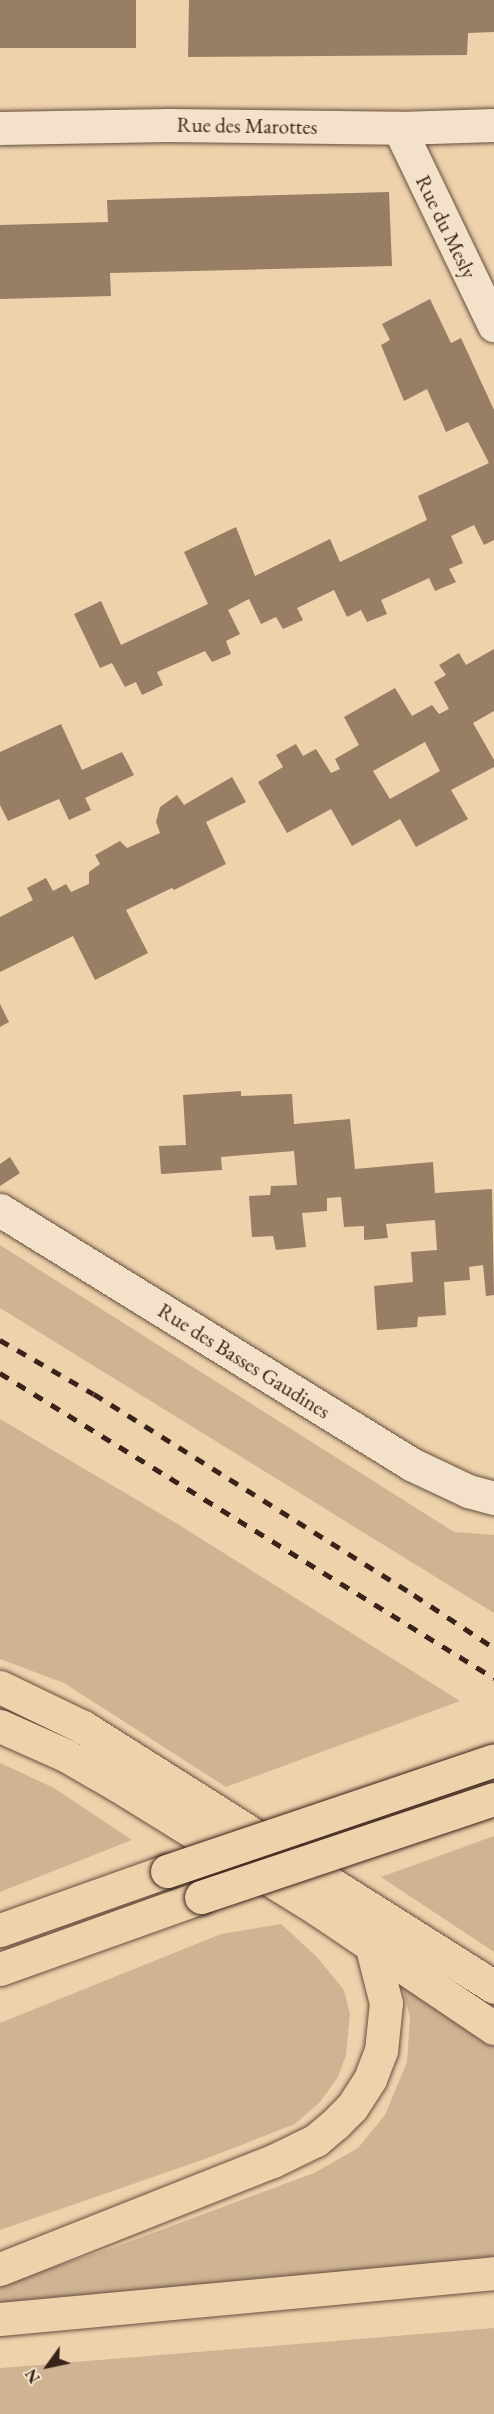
<!DOCTYPE html>
<html>
<head>
<meta charset="utf-8">
<style>
  body { margin:0 }
  #map { position:relative; width:494px; height:2414px; overflow:hidden; background:#edd2ac; font-family:"EB Garamond",serif }
  div>[style] { position:absolute }
  [style*='--x'] { left:calc(var(--x)*1px); top:calc(var(--y)*1px); width:calc(var(--w)*1px); rotate:calc(var(--a)*1deg) }
  .green>* { inset:0; background:#ceb493 }
  .building>* { inset:0; background:#977e65; transform-origin:0 0 }
  .roads { filter:drop-shadow(0 0 2px #664e3e) drop-shadow(0 0 2px #664e3e) }
  .minor>* { height:33px; margin:-16.5px; padding:0 16.5px; transform-origin:16.5px; border-radius:16.5px; background:#f3e2c9 }
  .major>* { height:33px; margin:-16.5px; padding:0 16.5px; transform-origin:16.5px; border-radius:16.5px; background:#edd2ac }
  .rail>* { height:4.5px; margin-top:-2.25px; transform-origin:0; background:repeating-linear-gradient(90deg,#392219 0 10px,transparent 0 20px) }
  .bridges { filter:drop-shadow(0 0 2px #392219) drop-shadow(0 0 2px #392219) }
  .major-bridge>* { height:33px; margin:-16.5px; padding:0 16.5px; transform-origin:16.5px; border-radius:16.5px; background:#edd2ac }
  span { translate:-50% -50%; white-space:nowrap; text-align:center; line-height:1.15; -webkit-text-stroke:4.5px #f3e2c9; paint-order:stroke }
  .street-label { font-size:21px; color:#392219 }
  .north { position:absolute; left:18px; top:2336px; width:60px; height:60px; -webkit-text-stroke:4px #f3e2c9; paint-order:stroke; rotate:237deg; font-size:16px; font-weight:700; line-height:24px; text-align:center; color:#392219 }
  .north::after { content:''; display:block; margin:auto; width:21px; height:27px; background:#392219; clip-path:polygon(50% 0,100% 100%,50% 72%,0 100%) }
</style>
</head>
<body>
<div id="map">
  <div class="green">
    <div style="clip-path:polygon(0 1245px,454px 1532px,494px 1535px,494px 1613px,0 1308px)"></div>
    <div style="clip-path:polygon(0 1419px,176px 1523px,460px 1701px,226px 1787px,64px 1683px,0 1659px)"></div>
    <div style="clip-path:polygon(0 1763px,54px 1788px,132px 1840px,0 1892px)"></div>
    <div style="clip-path:polygon(494px 1836px,494px 1952px,381px 1877px)"></div>
    <div style="clip-path:polygon(281px 1924px,317px 1957px,344px 1990px,350px 2014px,346px 2055px,338px 2077px,320px 2102px,295px 2124px,205px 2159px,0 2230px,0 2023px,221px 1934px)"></div>
    <div style="clip-path:polygon(399px 1973px,494px 2039px,494px 2258px,6px 2308px,0 2302px,0 2288px,6px 2283px,118px 2246px,314px 2173px,358px 2148px,385px 2115px,407px 2062px,410px 2017px)"></div>
    <div style="clip-path:polygon(494px 2328px,494px 2414px,0 2414px,0 2368px)"></div>
  </div>
  <div class="building">
    <div style="left:0;top:0;width:136px;height:48px"></div>
    <div style="clip-path:polygon(189px 0,494px 0,494px 32px,468px 33px,467px 55px,188px 57px)"></div>
    <div style="clip-path:polygon(389px 192px,392px 266px,110px 273px,111px 296px,0 299px,0 225px,108px 222px,107px 200px)"></div>
    <div style="clip-path:polygon(430px 299px,451px 343px,461px 338px,494px 410px,494px 540px,484px 545px,474px 525px,451px 536px,463px 563px,449px 569px,456px 582px,435px 591px,429px 578px,381px 600px,387px 614px,367px 622px,361px 610px,347px 617px,334px 590px,297px 608px,303px 620px,283px 629px,276px 617px,261px 624px,249px 599px,228px 610px,240px 634px,226px 641px,231px 654px,212px 662px,205px 651px,157px 672px,163px 685px,142px 695px,136px 682px,125px 687px,112px 663px,100px 668px,74px 614px,101px 601px,121px 645px,208px 604px,184px 552px,236px 527px,255px 576px,330px 539px,340px 562px,427px 520px,418px 496px,489px 463px,468px 422px,446px 432px,427px 389px,404px 401px,381px 345px,390px 340px,382px 324px)"></div>
    <div style="clip-path:polygon(evenodd,494px 649px,494px 711px,473px 723px,494px 760px,494px 767px,451px 790px,468px 819px,416px 847px,400px 819px,352px 846px,331px 809px,287px 833px,258px 782px,283px 767px,276px 755px,296px 744px,303px 756px,316px 749px,331px 773px,340px 769px,335px 759px,359px 745px,344px 717px,395px 688px,412px 716px,432px 705px,439px 714px,449px 709px,434px 682px,446px 675px,439px 665px,459px 653px,466px 665px,494px 649px,425px 742px,440px 771px,390px 799px,373px 771px,425px 742px)"></div>
    <div style="clip-path:polygon(61px 724px,82px 770px,122px 752px,134px 775px,85px 798px,91px 810px,69px 820px,59px 799px,8px 821px,0 805px,0 752px)"></div>
    <div style="clip-path:polygon(232px 777px,246px 802px,206px 822px,226px 864px,174px 890px,172px 888px,126px 910px,148px 953px,95px 980px,73px 936px,0 972px,0 917px,33px 900px,27px 888px,46px 878px,53px 891px,66px 884px,71px 892px,89px 884px,89px 872px,100px 864px,95px 855px,120px 841px,127px 848px,160px 833px,156px 822px,160px 807px,177px 795px,184px 805px)"></div>
    <div style="clip-path:polygon(0 1004px,9px 1022px,0 1027px)"></div>
    <div style="clip-path:polygon(241px 1091px,241px 1096px,292px 1094px,294px 1124px,350px 1119px,355px 1169px,433px 1162px,435px 1193px,492px 1189px,494px 1295px,486px 1296px,483px 1265px,469px 1267px,470px 1280px,444px 1282px,446px 1315px,418px 1317px,417px 1327px,377px 1330px,374px 1286px,413px 1282px,411px 1252px,437px 1250px,435px 1220px,386px 1224px,388px 1238px,364px 1240px,364px 1226px,344px 1227px,341px 1197px,327px 1198px,327px 1211px,302px 1213px,306px 1247px,276px 1250px,273px 1236px,252px 1237px,249px 1196px,270px 1195px,271px 1186px,297px 1185px,294px 1151px,221px 1157px,222px 1170px,161px 1174px,159px 1146px,186px 1145px,183px 1095px)"></div>
    <div style="clip-path:polygon(10px 1157px,20px 1173px,0 1186px,0 1164px)"></div>
  </div>
  <div class="roads">
    <div class="minor">
      <div style="--x:0;--y:128;--w:169;--a:-1"></div>
      <div style="--x:169;--y:125;--w:230;--a:0.7"></div>
      <div style="--x:399;--y:128;--w:95;--a:-1.8"></div>
      <div style="--x:399;--y:128;--w:219;--a:64.3"></div>
      <div style="--x:0;--y:1210;--w:483;--a:31.7"></div>
      <div style="--x:411;--y:1464;--w:63;--a:25.3"></div>
      <div style="--x:468;--y:1491;--w:27;--a:15"></div>
    </div>
    <div class="major">
      <div style="--x:0;--y:1687;--w:92;--a:25.7"></div>
      <div style="--x:83;--y:1727;--w:486;--a:32.3"></div>
      <div style="--x:0;--y:1726;--w:73;--a:24.1"></div>
      <div style="--x:67;--y:1756;--w:60;--a:30"></div>
      <div style="--x:119;--y:1786;--w:235;--a:31.8"></div>
      <div style="--x:319;--y:1910;--w:211;--a:34"></div>
      <div style="--x:0;--y:1930;--w:177;--a:-19.5"></div>
      <div style="--x:0;--y:1969;--w:214;--a:-19.7"></div>
      <div style="--x:0;--y:2269;--w:294;--a:-21.6"></div>
      <div style="--x:273;--y:2161;--w:48;--a:-26"></div>
      <div style="--x:316;--y:2140;--w:25;--a:-40"></div>
      <div style="--x:335;--y:2124;--w:24;--a:-45"></div>
      <div style="--x:352;--y:2107;--w:33;--a:-57"></div>
      <div style="--x:370;--y:2079;--w:30;--a:-69"></div>
      <div style="--x:381;--y:2051;--w:48;--a:-84.1"></div>
      <div style="--x:386;--y:2003;--w:57;--a:-104.3"></div>
      <div style="--x:0;--y:2319;--w:496;--a:-5.3"></div>
    </div>
  </div>
  <div class="rail">
    <div style="--x:0;--y:1340;--w:108;--a:29.9"></div>
    <div style="--x:94;--y:1394;--w:378;--a:32.1"></div>
    <div style="--x:414;--y:1595;--w:96;--a:33.5"></div>
    <div style="--x:0;--y:1373;--w:581;--a:31.69"></div>
  </div>
  <div class="bridges">
    <div class="major-bridge">
      <div style="--x:167;--y:1871;--w:345;--a:-18.7"></div>
      <div style="--x:201;--y:1897;--w:309;--a:-18.5"></div>
    </div>
  </div>
  <div class="street-label">
    <span style="left:247px;top:126px;rotate:1deg">Rue des Marottes</span>
    <span style="left:446px;top:227px;rotate:64deg">Rue du Mesly</span>
    <span style="left:244px;top:1361px;rotate:32deg">Rue des Basses Gaudines</span>
  </div>
  <div class="north">N</div>
</div>
</body>
</html>
